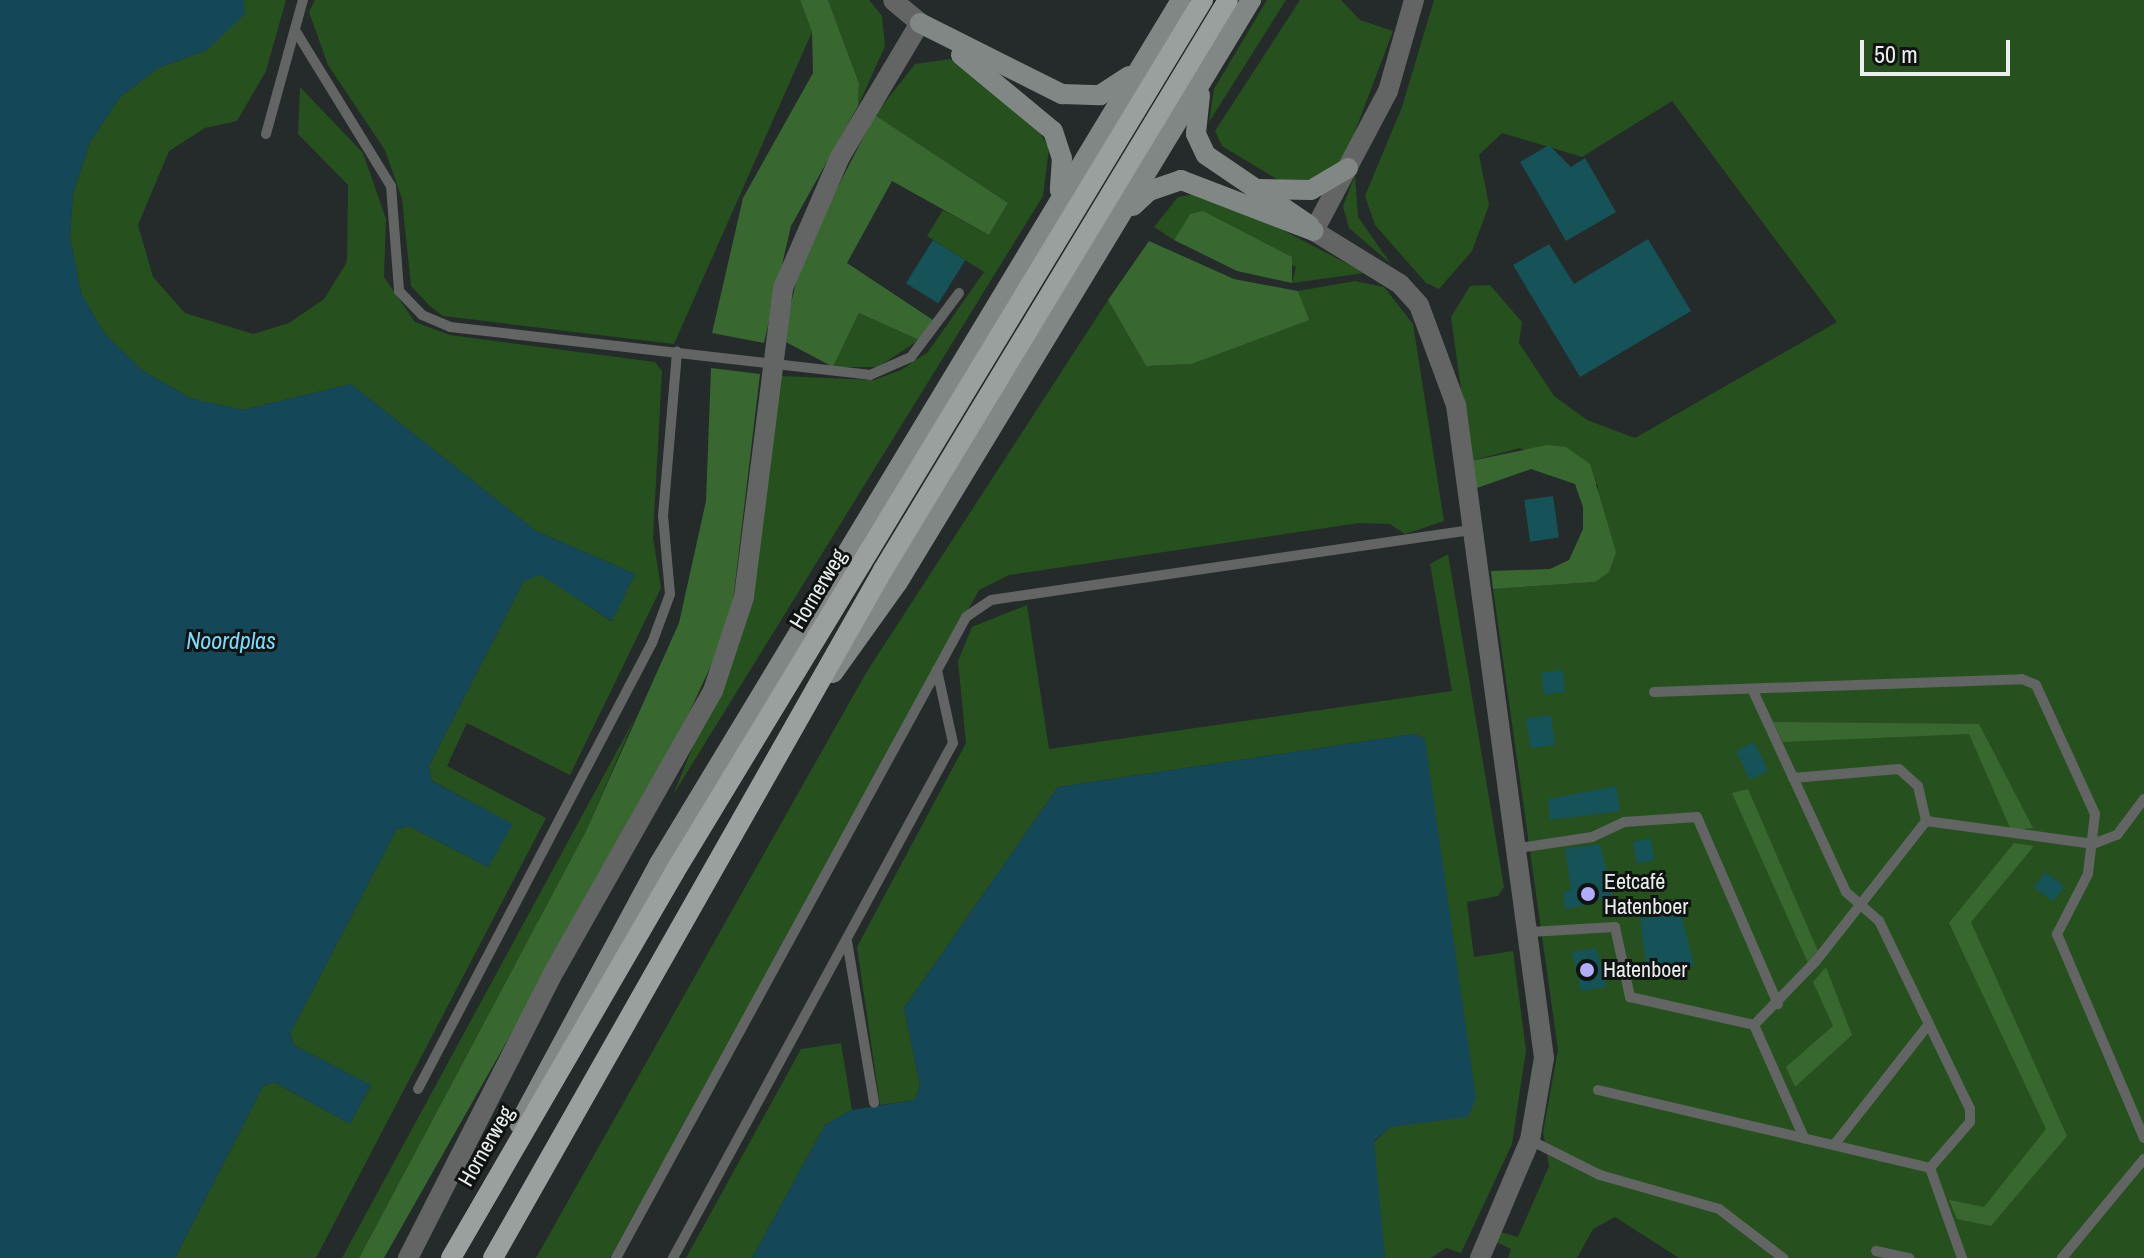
<!DOCTYPE html>
<html>
<head>
<meta charset="utf-8">
<style>
  body { margin:0 }
  #map { position:relative; width:2144px; height:1258px; overflow:hidden; background:#242b2a; font-family:"Archivo Narrow",sans-serif }
  div>[style] { position:absolute }
  [style*='--x'] { left:calc(var(--x)*1px); top:calc(var(--y)*1px); width:calc(var(--w)*1px); rotate:calc(var(--a)*1deg) }
  .green>* { inset:0; background:#26501e }
  .forest>* { inset:0; background:#38682f }
  .water>* { inset:0; background:#144859 }
  .building>* { inset:0; background:#165358; transform-origin:0 0 }
  .service>* { height:10px; margin:-5px; padding:0 5px; transform-origin:5px; border-radius:5px; background:#626563 }
  .minor>* { height:20px; margin:-10px; padding:0 10px; transform-origin:10px; border-radius:10px; background:#626563 }
  .secondary>* { height:20px; margin:-10px; padding:0 10px; transform-origin:10px; border-radius:10px; background:#818784 }
  .primary>* { height:20px; margin:-10px; padding:0 10px; transform-origin:10px; border-radius:10px; background:#9aa09d }
  .dots>* { width:22px; height:22px; translate:-50% -50%; box-sizing:border-box; border:4px solid #0f1312; border-radius:50% }
  span { translate:-50% -50%; white-space:nowrap; text-align:center; line-height:1.15; -webkit-text-stroke:6px #0f1312; paint-order:stroke }
  .street-label { font-size:22px; color:#eaefee }
  .poi-label { font-size:22px; color:#eaefee }
  .left { translate:0 -50%; text-align:left }
  .water-label { font-size:24px; color:#78dafd; font-style:italic }
  .scale { position:absolute; left:1860px; top:40px; width:150px; height:36px; box-sizing:border-box; border:4px solid #eaefee; border-top:0; padding-left:10px; font-size:24px; line-height:28px; white-space:nowrap; color:#eaefee; -webkit-text-stroke:6px #0f1312; paint-order:stroke }
</style>
</head>
<body>
<div id="map">
  <div class="green">
    <div style="clip-path:polygon(244px 0,286px 0,266px 71px,237px 121px,205px 128px,169px 151px,138px 225px,153px 277px,185px 313px,253px 334px,289px 323px,324px 299px,347px 262px,348px 185px,298px 134px,300px 87px,363px 153px,386px 219px,384px 277px,415px 322px,450px 335px,655px 362px,662px 371px,653px 537px,661px 588px,570px 775px,467px 723px,447px 766px,546px 818px,316px 1258px,175px 1258px,263px 1086px,274px 1082px,350px 1124px,371px 1085px,295px 1046px,290px 1034px,396px 830px,409px 826px,488px 867px,512px 824px,431px 780px,429px 766px,523px 582px,540px 574px,611px 621px,635px 574px,536px 531px,351px 384px,243px 410px,192px 399px,143px 371px,104px 333px,81px 293px,70px 237px,73px 193px,90px 142px,120px 97px,158px 68px,207px 50px)"></div>
    <div style="clip-path:polygon(315px 0,800px 0,812px 32px,674px 344px,443px 316px,430px 306px,411px 286px,402px 199px,385px 150px,328px 65px,309px 12px)"></div>
    <div style="clip-path:polygon(828px 0,869px 0,882px 16px,885px 46px,858px 106px,859px 83px)"></div>
    <div style="clip-path:polygon(1267px 0,1286px 0,1209px 122px,1214px 89px)"></div>
    <div style="clip-path:polygon(1300px 0,1341px 0,1360px 20px,1393px 31px,1346px 155px,1321px 178px,1285px 184px,1222px 146px,1215px 131px)"></div>
    <div style="clip-path:polygon(1434px 0,2144px 0,2144px 1258px,1679px 1258px,1615px 1217px,1593px 1229px,1577px 1258px,1508px 1258px,1511px 1249px,1496px 1242px,1500px 1232px,1518px 1237px,1549px 1166px,1543px 1132px,1558px 1050px,1493px 589px,1595px 582px,1598px 485px,1520px 448px,1471px 461px,1451px 317px,1470px 286px,1490px 285px,1522px 322px,1519px 343px,1554px 396px,1587px 420px,1635px 438px,1837px 322px,1672px 101px,1582px 157px,1502px 133px,1479px 155px,1489px 205px,1472px 251px,1439px 289px,1426px 283px,1375px 225px,1365px 196px,1402px 107px)"></div>
    <div style="clip-path:polygon(950px 59px,1036px 126px,1049px 148px,1043px 196px,673px 795px,750px 607px,780px 376px,874px 380px,901px 370px,928px 352px,984px 272px,927px 236px,943px 210px,989px 235px,1008px 203px,875px 115px,915px 64px)"></div>
    <div style="clip-path:polygon(1355px 175px,1358px 217px,1391px 264px,1349px 228px,1343px 206px)"></div>
    <div style="clip-path:polygon(1194px 194px,1275px 226px,1365px 273px,1292px 283px,1296px 267px,1190px 214px,1174px 240px,1154px 227px,1178px 197px)"></div>
    <div style="clip-path:polygon(1355px 281px,1384px 287px,1413px 324px,1444px 521px,1405px 534px,1390px 524px,1359px 523px,1009px 575px,979px 590px,610px 1258px,536px 1258px,866px 673px,1108px 300px,1146px 366px,1192px 364px,1308px 320px,1298px 291px)"></div>
    <div style="clip-path:polygon(859px 313px,919px 340px,878px 367px,833px 367px)"></div>
    <div style="clip-path:polygon(1448px 554px,1504px 887px,1498px 896px,1467px 902px,1474px 957px,1513px 951px,1526px 1050px,1512px 1144px,1461px 1253px,1446px 1248px,1431px 1258px,1385px 1258px,1371px 1156px,1374px 1142px,1390px 1127px,1425px 739px,1414px 734px,1058px 787px,904px 1008px,920px 1085px,915px 1100px,880px 1105px,857px 947px,966px 743px,958px 661px,972px 627px,1027px 605px,1049px 749px,1452px 691px,1430px 564px)"></div>
    <div style="clip-path:polygon(635px 718px,586px 831px,359px 1258px,342px 1258px)"></div>
    <div style="clip-path:polygon(841px 1043px,852px 1110px,825px 1125px,752px 1258px,686px 1258px,801px 1049px)"></div>
  </div>
  <div class="forest">
    <div style="clip-path:polygon(800px 0,828px 0,859px 83px,858px 106px,791px 226px,764px 343px,712px 333px,743px 198px,813px 73px,812px 32px)"></div>
    <div style="clip-path:polygon(875px 115px,1008px 203px,989px 235px,892px 181px,847px 263px,933px 320px,919px 340px,859px 313px,833px 367px,782px 340px,803px 254px)"></div>
    <div style="clip-path:polygon(1203px 211px,1292px 257px,1292px 283px,1237px 271px,1174px 240px,1190px 214px)"></div>
    <div style="clip-path:polygon(1149px 241px,1234px 279px,1298px 291px,1309px 320px,1192px 364px,1146px 366px,1108px 300px)"></div>
    <div style="clip-path:polygon(711px 368px,760px 374px,733px 601px,713px 661px,673px 748px,384px 1258px,359px 1258px,586px 831px,679px 623px,706px 501px)"></div>
    <div style="clip-path:polygon(1547px 445px,1566px 447px,1590px 464px,1616px 552px,1609px 572px,1595px 582px,1493px 589px,1491px 571px,1550px 569px,1569px 560px,1583px 529px,1583px 507px,1575px 484px,1531px 469px,1474px 489px,1471px 461px)"></div>
    <div style="clip-path:polygon(1773px 722px,1979px 724px,2033px 828px,2011px 830px,1969px 734px,1783px 742px)"></div>
    <div style="clip-path:polygon(1748px 789px,1818px 951px,1808px 963px,1732px 793px)"></div>
    <div style="clip-path:polygon(2014px 843px,2034px 846px,1971px 922px,2067px 1136px,1991px 1226px,1957px 1219px,1949px 1200px,1984px 1207px,2046px 1129px,1949px 923px)"></div>
    <div style="clip-path:polygon(1826px 967px,1852px 1035px,1795px 1087px,1786px 1067px,1833px 1026px,1813px 982px)"></div>
  </div>
  <div class="water">
    <div style="clip-path:polygon(0 0,244px 0,245px 14px,207px 50px,158px 68px,120px 97px,90px 142px,73px 193px,70px 237px,81px 293px,104px 333px,143px 371px,192px 399px,243px 410px,351px 384px,536px 531px,635px 574px,612px 621px,540px 575px,523px 582px,429px 766px,432px 781px,513px 824px,488px 867px,409px 826px,396px 830px,290px 1034px,295px 1046px,371px 1085px,350px 1124px,274px 1082px,263px 1086px,175px 1258px,0 1258px)"></div>
    <div style="clip-path:polygon(1414px 734px,1425px 739px,1476px 1098px,1468px 1117px,1390px 1127px,1374px 1141px,1385px 1258px,752px 1258px,825px 1125px,852px 1110px,915px 1100px,920px 1085px,904px 1008px,1058px 787px)"></div>
  </div>
  <div class="building">
    <div style="clip-path:polygon(1549px 145px,1571px 167px,1585px 158px,1616px 212px,1566px 241px,1520px 162px)"></div>
    <div style="clip-path:polygon(1648px 239px,1691px 311px,1580px 377px,1513px 265px,1549px 244px,1574px 284px)"></div>
    <div style="left:933px;top:240px;width:38px;height:51px;rotate:32deg"></div>
    <div style="left:1553px;top:496px;width:42px;height:29px;rotate:82deg"></div>
    <div style="left:1562px;top:670px;width:22px;height:21px;rotate:82deg"></div>
    <div style="left:1551px;top:715px;width:30px;height:25px;rotate:82deg"></div>
    <div style="left:1754px;top:742px;width:32px;height:20px;rotate:64deg"></div>
    <div style="clip-path:polygon(1616px 786px,1620px 811px,1550px 820px,1548px 799px)"></div>
    <div style="left:1650px;top:838px;width:22px;height:18px;rotate:77deg"></div>
    <div style="clip-path:polygon(1600px 844px,1613px 896px,1565px 910px,1563px 892px,1571px 890px,1565px 849px)"></div>
    <div style="left:2045px;top:872px;width:24px;height:19px;rotate:36deg"></div>
    <div style="clip-path:polygon(1680px 910px,1694px 965px,1647px 971px,1640px 918px)"></div>
    <div style="clip-path:polygon(1596px 948px,1607px 987px,1581px 991px,1572px 952px)"></div>
  </div>
  <div class="service">
    <div style="--x:295;--y:30;--w:183;--a:58.4"></div>
    <div style="--x:391;--y:186;--w:105;--a:85.6"></div>
    <div style="--x:399;--y:291;--w:33;--a:46"></div>
    <div style="--x:422;--y:315;--w:30;--a:23"></div>
    <div style="--x:450;--y:327;--w:423;--a:6.5"></div>
    <div style="--x:870;--y:375;--w:45;--a:-23.7"></div>
    <div style="--x:911;--y:357;--w:80;--a:-53.1"></div>
    <div style="--x:266;--y:134;--w:139;--a:-74.6"></div>
    <div style="--x:1654;--y:692;--w:368;--a:-2"></div>
    <div style="--x:2022;--y:679;--w:15;--a:23"></div>
    <div style="--x:2036;--y:685;--w:142;--a:65.4"></div>
    <div style="--x:2095;--y:814;--w:60;--a:96.7"></div>
    <div style="--x:2088;--y:874;--w:68;--a:117.3"></div>
    <div style="--x:2057;--y:934;--w:222;--a:66.9"></div>
    <div style="--x:1793;--y:778;--w:106;--a:-4.9"></div>
    <div style="--x:1899;--y:769;--w:25;--a:42"></div>
    <div style="--x:1918;--y:786;--w:36;--a:77"></div>
    <div style="--x:1519;--y:848;--w:74;--a:-8.6"></div>
    <div style="--x:1592;--y:837;--w:35;--a:-25"></div>
    <div style="--x:1624;--y:822;--w:73;--a:-3.9"></div>
    <div style="--x:1697;--y:817;--w:204;--a:66.6"></div>
    <div style="--x:1530;--y:932;--w:85;--a:-3.4"></div>
    <div style="--x:1615;--y:927;--w:72;--a:77.9"></div>
    <div style="--x:1630;--y:997;--w:127;--a:12.7"></div>
    <div style="--x:1754;--y:1025;--w:89;--a:-45.9"></div>
    <div style="--x:1816;--y:961;--w:178;--a:-51.8"></div>
    <div style="--x:1926;--y:821;--w:169;--a:7.8"></div>
    <div style="--x:2093;--y:844;--w:26;--a:-21"></div>
    <div style="--x:2117;--y:835;--w:45;--a:-53.1"></div>
    <div style="--x:847;--y:941;--w:164;--a:80.5"></div>
    <div style="--x:1754;--y:1025;--w:124;--a:66.1"></div>
    <div style="--x:418;--y:1089;--w:504;--a:-62.32"></div>
    <div style="--x:652;--y:643;--w:52;--a:-69.8"></div>
    <div style="--x:670;--y:594;--w:78;--a:-95.1"></div>
    <div style="--x:663;--y:516;--w:165;--a:-85.1"></div>
    <div style="--x:1598;--y:1090;--w:341;--a:13.2"></div>
    <div style="--x:1930;--y:1168;--w:61;--a:-49"></div>
    <div style="--x:1970;--y:1122;--w:13;--a:-90"></div>
    <div style="--x:1970;--y:1109;--w:209;--a:-115.8"></div>
    <div style="--x:1879;--y:921;--w:44;--a:-138.7"></div>
    <div style="--x:1846;--y:892;--w:224;--a:-114.8"></div>
    <div style="--x:1530;--y:1140;--w:78;--a:26.6"></div>
    <div style="--x:1600;--y:1175;--w:124;--a:15.9"></div>
    <div style="--x:1719;--y:1209;--w:81;--a:37.4"></div>
    <div style="--x:1834;--y:1145;--w:154;--a:-51.9"></div>
    <div style="--x:1930;--y:1168;--w:96;--a:70.4"></div>
    <div style="--x:1876;--y:1251;--w:34;--a:12"></div>
    <div style="--x:616;--y:1258;--w:730;--a:-61.36"></div>
    <div style="--x:966;--y:617;--w:30;--a:-34"></div>
    <div style="--x:991;--y:600;--w:485;--a:-8.3"></div>
    <div style="--x:673;--y:1258;--w:586;--a:-61.47"></div>
    <div style="--x:953;--y:743;--w:75;--a:-102.4"></div>
    <div style="--x:2062;--y:1258;--w:129;--a:-50.4"></div>
  </div>
  <div class="minor">
    <div style="--x:1414;--y:0;--w:95;--a:105.9"></div>
    <div style="--x:1388;--y:91;--w:158;--a:117.9"></div>
    <div style="--x:1314;--y:231;--w:101;--a:31.6"></div>
    <div style="--x:1400;--y:284;--w:28;--a:48"></div>
    <div style="--x:1419;--y:305;--w:107;--a:69.7"></div>
    <div style="--x:1456;--y:405;--w:659;--a:82.32"></div>
    <div style="--x:1544;--y:1058;--w:83;--a:99.7"></div>
    <div style="--x:1530;--y:1140;--w:128;--a:113"></div>
    <div style="--x:408;--y:1258;--w:323;--a:-63"></div>
    <div style="--x:555;--y:970;--w:321;--a:-60.5"></div>
    <div style="--x:713;--y:691;--w:99;--a:-71.7"></div>
    <div style="--x:744;--y:597;--w:311;--a:-82.8"></div>
    <div style="--x:783;--y:288;--w:143;--a:-66.5"></div>
    <div style="--x:840;--y:157;--w:156;--a:-59.2"></div>
    <div style="--x:920;--y:23;--w:35;--a:-140"></div>
  </div>
  <div class="secondary">
    <div style="--x:920;--y:23;--w:159;--a:26.6"></div>
    <div style="--x:1062;--y:94;--w:38;--a:2"></div>
    <div style="--x:1100;--y:95;--w:35;--a:-33"></div>
    <div style="--x:961;--y:55;--w:119;--a:39.6"></div>
    <div style="--x:1053;--y:131;--w:28;--a:72"></div>
    <div style="--x:1062;--y:158;--w:32;--a:94"></div>
    <div style="--x:1200;--y:95;--w:39;--a:96"></div>
    <div style="--x:1196;--y:134;--w:23;--a:65"></div>
    <div style="--x:1206;--y:155;--w:125;--a:34.2"></div>
    <div style="--x:1260;--y:189;--w:51;--a:1.1"></div>
    <div style="--x:1311;--y:190;--w:43;--a:-30.7"></div>
    <div style="--x:1133;--y:206;--w:22;--a:-43"></div>
    <div style="--x:1149;--y:191;--w:34;--a:-19"></div>
    <div style="--x:1181;--y:180;--w:142;--a:21"></div>
    <div style="--x:833;--y:673;--w:112;--a:-54.5"></div>
    <div style="--x:898;--y:582;--w:681;--a:-58.76"></div>
    <div style="--x:519;--y:1124;--w:295;--a:-61.7"></div>
    <div style="--x:659;--y:864;--w:1009;--a:-58.86"></div>
  </div>
  <div class="primary">
    <div style="--x:451;--y:1258;--w:445;--a:-59.9"></div>
    <div style="--x:674;--y:873;--w:1021;--a:-58.79"></div>
    <div style="--x:493;--y:1258;--w:791;--a:-60.45"></div>
    <div style="--x:883;--y:570;--w:666;--a:-58.82"></div>
  </div>
  <div class="dots">
    <div style="left:1588px;top:894px;background:#b1adfa"></div>
    <div style="left:1587px;top:970px;background:#b1adfa"></div>
  </div>
  <div class="street-label">
    <span style="left:818px;top:589px;rotate:-59deg">Hornerweg</span>
    <span style="left:486px;top:1146px;rotate:-60deg">Hornerweg</span>
  </div>
  <div class="poi-label">
    <span class="left" style="left:1604px;top:894px">Eetcafé<br>Hatenboer</span>
    <span class="left" style="left:1603px;top:970px">Hatenboer</span>
  </div>
  <div class="water-label">
    <span style="left:231px;top:641px">Noordplas</span>
  </div>
  <div class="scale">50 m</div>
</div>
</body>
</html>
